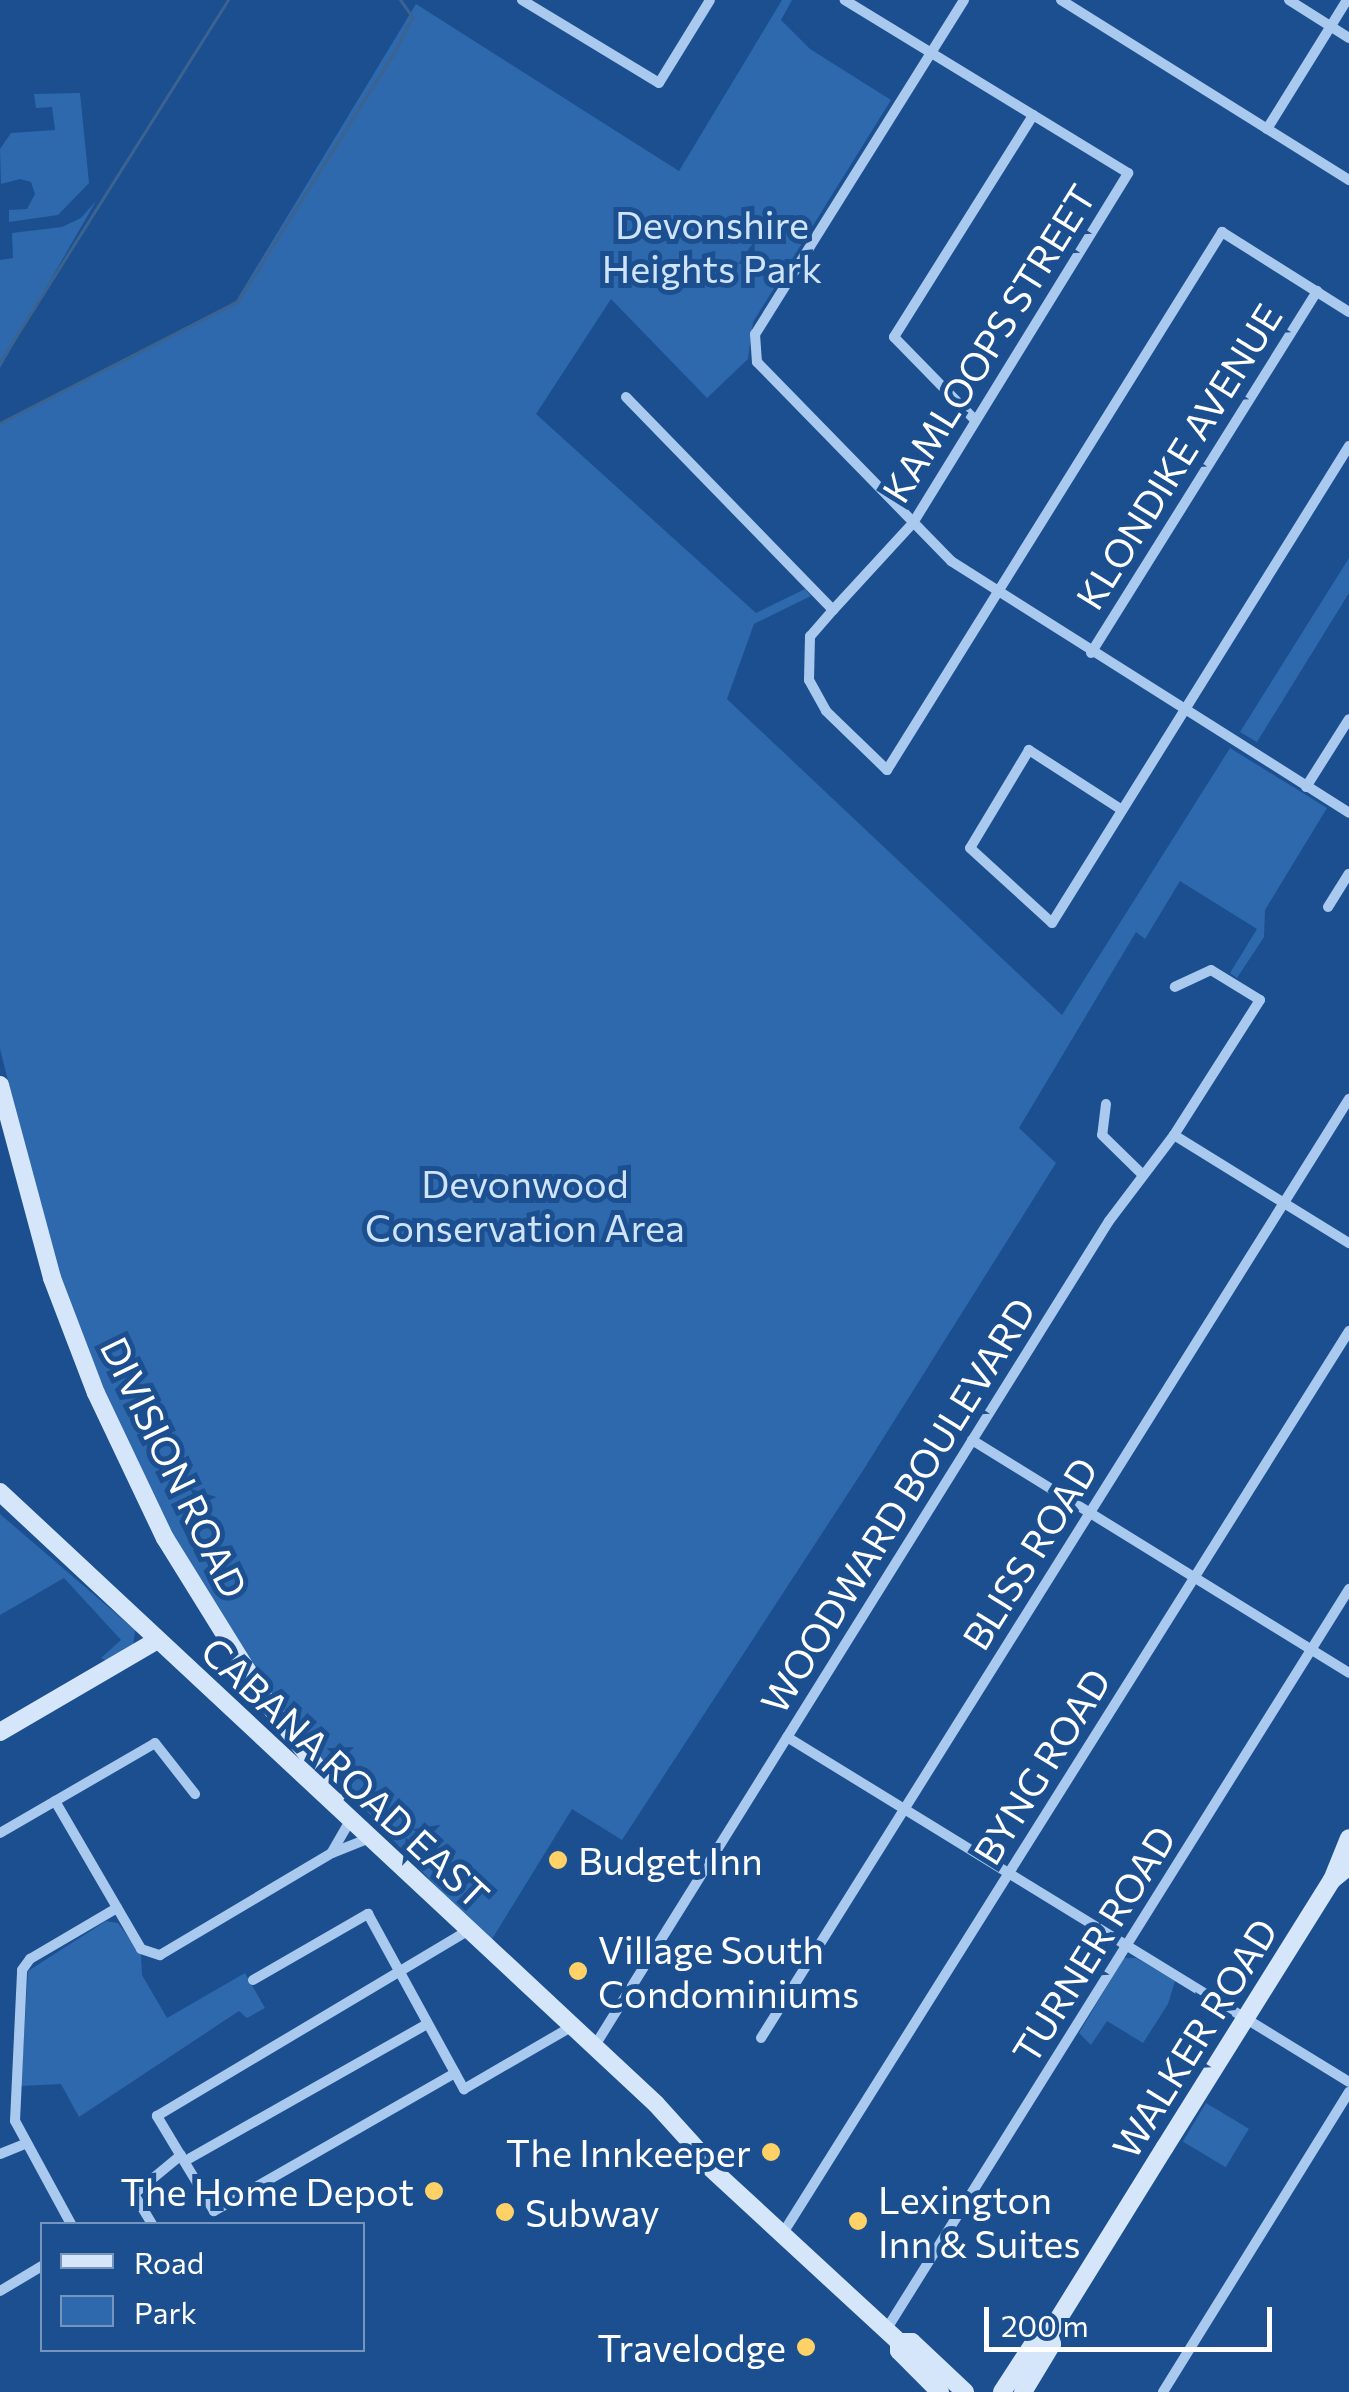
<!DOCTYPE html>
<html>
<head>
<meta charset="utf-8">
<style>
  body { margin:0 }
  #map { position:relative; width:1349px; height:2392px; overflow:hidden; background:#1b4f8f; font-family:Commissioner,sans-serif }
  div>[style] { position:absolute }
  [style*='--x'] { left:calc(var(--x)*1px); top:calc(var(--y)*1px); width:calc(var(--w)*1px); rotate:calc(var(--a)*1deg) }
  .green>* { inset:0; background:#2e69ad; transform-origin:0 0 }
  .stream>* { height:2.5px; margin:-1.25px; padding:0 1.25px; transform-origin:1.25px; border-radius:1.25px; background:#3c6290 }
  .street>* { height:10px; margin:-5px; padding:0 5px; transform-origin:5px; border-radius:5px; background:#a9c9ee }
  .secondary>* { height:18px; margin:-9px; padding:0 9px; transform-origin:9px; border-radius:9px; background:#d6e6fa }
  .dots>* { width:28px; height:28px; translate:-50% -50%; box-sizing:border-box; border:5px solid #1b4f8f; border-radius:50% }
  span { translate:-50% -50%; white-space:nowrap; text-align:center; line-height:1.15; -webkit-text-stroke:10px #1b4f8f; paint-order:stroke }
  .park-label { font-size:38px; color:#cfe3fa }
  .street-label { font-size:38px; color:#fff }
  .poi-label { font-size:38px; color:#fff }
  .left { translate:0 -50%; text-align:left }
  .right { translate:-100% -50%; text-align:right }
  .legend { position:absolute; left:40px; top:2222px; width:325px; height:130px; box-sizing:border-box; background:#1b4f8f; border:2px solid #7695bc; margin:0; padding:12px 18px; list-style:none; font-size:30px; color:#fff }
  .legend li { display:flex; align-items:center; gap:20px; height:50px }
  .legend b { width:50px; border:2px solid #7695bc }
  .scale { position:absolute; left:984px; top:2307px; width:288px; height:45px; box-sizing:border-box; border:5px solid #fff; border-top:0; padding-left:12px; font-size:30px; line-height:35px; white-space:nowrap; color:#fff; -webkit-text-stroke:8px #1b4f8f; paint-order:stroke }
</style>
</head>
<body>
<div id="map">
  <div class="green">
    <div style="clip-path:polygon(782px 0,792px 0,781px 20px,810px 49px,891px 100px,753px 322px,748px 359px,707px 398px,611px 299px,536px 414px,756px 613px,805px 589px,811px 596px,754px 624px,727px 699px,1062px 1015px,1230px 748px,1327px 808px,1265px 910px,1264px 937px,1237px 978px,1230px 973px,1257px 929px,1180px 881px,1145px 939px,1136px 932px,1019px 1128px,1056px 1163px,862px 1472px,622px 1840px,572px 1809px,489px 1944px,305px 1744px,253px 1673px,152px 1502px,58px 1279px,0 1049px,0 423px,236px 301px,416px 4px,679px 171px)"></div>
    <div style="clip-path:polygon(80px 93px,89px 183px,58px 215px,9px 222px,9px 210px,27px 209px,35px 194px,31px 182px,20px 179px,1px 184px,0 149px,11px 133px,55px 130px,52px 107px,36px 108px,34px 94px)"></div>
    <div style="clip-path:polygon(96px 201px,0 368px,0 260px,13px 258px,12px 233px,62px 227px,81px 218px)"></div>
    <div style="clip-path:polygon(1349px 558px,1349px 593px,1257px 742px,1240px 732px)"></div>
    <div style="clip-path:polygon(0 1514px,135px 1630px,133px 1648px,108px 1661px,101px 1658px,121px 1640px,64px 1578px,0 1615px)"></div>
    <div style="clip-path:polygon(106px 1921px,118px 1923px,141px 1955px,142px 1975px,167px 2018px,245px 1973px,265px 2008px,247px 2018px,239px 2011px,79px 2117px,61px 2084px,21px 2086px,28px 1971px)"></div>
    <div style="clip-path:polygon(1124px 1958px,1136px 1958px,1175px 1981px,1168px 2004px,1143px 2043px,1107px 2021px,1091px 2045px,1079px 2033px)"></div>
    <div style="left:1206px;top:2103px;width:50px;height:45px;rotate:31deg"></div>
  </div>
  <div class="stream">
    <div style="--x:0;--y:362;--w:428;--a:-57.8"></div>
    <div style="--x:0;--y:423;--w:267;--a:-27.1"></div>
    <div style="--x:238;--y:301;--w:297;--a:-57.9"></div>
    <div style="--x:396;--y:49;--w:36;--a:-63"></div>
    <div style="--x:412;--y:17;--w:21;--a:-125"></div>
  </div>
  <div class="street">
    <div style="--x:522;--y:0;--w:160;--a:31.2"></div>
    <div style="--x:659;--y:83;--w:97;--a:-58.4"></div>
    <div style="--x:964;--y:0;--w:394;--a:122"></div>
    <div style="--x:755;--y:334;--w:28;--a:86"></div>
    <div style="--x:757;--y:362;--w:278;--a:45.7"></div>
    <div style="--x:951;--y:561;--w:471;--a:32.3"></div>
    <div style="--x:1061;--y:0;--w:340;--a:32"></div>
    <div style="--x:1289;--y:0;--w:71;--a:32.3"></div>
    <div style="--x:1267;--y:129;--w:152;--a:-58.2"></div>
    <div style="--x:626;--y:397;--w:297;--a:45.8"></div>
    <div style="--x:833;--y:610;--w:35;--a:131"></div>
    <div style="--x:810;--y:636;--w:44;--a:91.3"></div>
    <div style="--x:809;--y:680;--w:35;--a:61"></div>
    <div style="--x:826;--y:711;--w:85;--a:44"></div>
    <div style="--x:887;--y:770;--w:634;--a:-58.09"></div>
    <div style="--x:1222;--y:232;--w:150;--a:32.2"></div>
    <div style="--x:975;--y:420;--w:116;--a:-134.3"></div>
    <div style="--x:894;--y:337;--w:262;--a:-57.9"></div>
    <div style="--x:833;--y:610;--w:118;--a:-47.4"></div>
    <div style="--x:913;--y:523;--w:411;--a:-58.4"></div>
    <div style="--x:1128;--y:173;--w:332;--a:-148.6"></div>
    <div style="--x:1091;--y:653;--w:427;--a:-58"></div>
    <div style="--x:1306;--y:787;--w:80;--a:-57.7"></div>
    <div style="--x:1122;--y:810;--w:111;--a:-147.2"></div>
    <div style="--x:1029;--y:750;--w:114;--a:121"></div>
    <div style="--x:970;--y:848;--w:111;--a:42.4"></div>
    <div style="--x:1052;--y:923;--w:562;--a:-58.09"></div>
    <div style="--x:1328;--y:907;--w:39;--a:-58"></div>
    <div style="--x:1106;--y:1104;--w:31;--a:97"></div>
    <div style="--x:1102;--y:1135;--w:57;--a:44.3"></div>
    <div style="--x:1174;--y:1135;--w:206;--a:31.7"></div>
    <div style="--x:972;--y:1440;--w:443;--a:31.7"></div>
    <div style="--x:787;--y:1737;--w:659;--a:31.54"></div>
    <div style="--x:55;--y:1801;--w:171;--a:59.8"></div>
    <div style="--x:141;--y:1949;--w:20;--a:18"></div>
    <div style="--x:160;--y:1955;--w:200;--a:-30.7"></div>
    <div style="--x:332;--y:1853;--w:43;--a:-21.8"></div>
    <div style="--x:0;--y:1833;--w:179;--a:-30.1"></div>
    <div style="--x:155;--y:1743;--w:65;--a:51.9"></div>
    <div style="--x:332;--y:1852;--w:38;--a:-60"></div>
    <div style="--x:253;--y:1980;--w:133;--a:-29.9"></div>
    <div style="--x:368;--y:1914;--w:200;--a:61.3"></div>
    <div style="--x:464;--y:2089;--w:124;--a:-30.1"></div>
    <div style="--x:761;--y:2038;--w:1108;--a:-57.95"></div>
    <div style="--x:594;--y:2047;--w:973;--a:-58.06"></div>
    <div style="--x:1109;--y:1221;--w:108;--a:-52.9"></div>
    <div style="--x:1174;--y:1135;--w:160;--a:-57.5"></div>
    <div style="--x:1260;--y:1000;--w:57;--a:-148.5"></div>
    <div style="--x:1211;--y:970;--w:40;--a:155"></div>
    <div style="--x:455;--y:2073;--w:278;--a:150.2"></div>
    <div style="--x:214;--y:2211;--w:111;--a:-121"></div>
    <div style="--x:157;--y:2116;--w:363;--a:-30.8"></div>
    <div style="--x:0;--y:2154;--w:27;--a:-22"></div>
    <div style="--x:185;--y:2161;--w:278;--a:-29.5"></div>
    <div style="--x:71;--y:2224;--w:117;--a:-118.5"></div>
    <div style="--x:15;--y:2121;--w:151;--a:-87.3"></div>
    <div style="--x:22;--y:1970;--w:14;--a:-54"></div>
    <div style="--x:30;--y:1959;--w:101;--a:-30.4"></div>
    <div style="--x:152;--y:2224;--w:35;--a:-121"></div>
    <div style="--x:134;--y:2194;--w:61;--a:-39.7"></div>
    <div style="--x:783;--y:2233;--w:1065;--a:-57.89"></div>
    <div style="--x:0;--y:2291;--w:49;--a:-30.8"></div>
    <div style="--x:886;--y:2330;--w:874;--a:-58"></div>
    <div style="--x:1163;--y:2392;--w:353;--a:-58.2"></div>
  </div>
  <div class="secondary">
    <div style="--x:0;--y:1085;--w:200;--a:74.9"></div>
    <div style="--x:52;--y:1278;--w:123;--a:69.1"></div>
    <div style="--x:96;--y:1393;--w:161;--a:64.6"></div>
    <div style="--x:165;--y:1538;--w:195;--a:58.2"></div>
    <div style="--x:268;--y:1704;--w:113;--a:52.2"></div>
    <div style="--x:0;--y:1492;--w:897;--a:43.01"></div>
    <div style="--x:656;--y:2104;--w:86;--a:47.8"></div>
    <div style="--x:0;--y:1732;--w:181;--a:-30.3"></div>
    <div style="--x:1332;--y:1880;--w:45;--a:-68"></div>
    <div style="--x:704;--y:2162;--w:265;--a:42.7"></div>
    <div style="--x:899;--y:2342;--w:9;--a:90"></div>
    <div style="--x:899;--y:2351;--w:58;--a:45"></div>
    <div style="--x:899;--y:2342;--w:13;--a:0"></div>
    <div style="--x:912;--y:2342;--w:73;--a:43.3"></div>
    <div style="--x:1002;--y:2392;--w:68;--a:-57"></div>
    <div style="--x:1039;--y:2335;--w:10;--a:-6"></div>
    <div style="--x:1023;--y:2392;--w:56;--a:-58.9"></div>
    <div style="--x:1052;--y:2344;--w:10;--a:-107"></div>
    <div style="--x:1049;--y:2334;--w:220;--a:-58.2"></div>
    <div style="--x:1165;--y:2147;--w:315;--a:-58"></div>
    <div style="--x:1332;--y:1880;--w:22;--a:-39"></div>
  </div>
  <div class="dots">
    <div style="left:558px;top:1860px;background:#ffd166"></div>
    <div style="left:578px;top:1971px;background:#ffd166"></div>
    <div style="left:771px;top:2152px;background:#ffd166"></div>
    <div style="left:434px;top:2191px;background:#ffd166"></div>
    <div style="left:505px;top:2212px;background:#ffd166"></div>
    <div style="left:858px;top:2221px;background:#ffd166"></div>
    <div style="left:806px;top:2347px;background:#ffd166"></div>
  </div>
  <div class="park-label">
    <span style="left:712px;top:246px">Devonshire<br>Heights Park</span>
    <span style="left:525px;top:1205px">Devonwood<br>Conservation Area</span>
  </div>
  <div class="street-label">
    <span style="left:988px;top:343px;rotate:-58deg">KAMLOOPS STREET</span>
    <span style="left:1178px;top:456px;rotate:-58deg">KLONDIKE AVENUE</span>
    <span style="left:175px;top:1467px;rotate:64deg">DIVISION ROAD</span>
    <span style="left:897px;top:1505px;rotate:-58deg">WOODWARD BOULEVARD</span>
    <span style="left:1029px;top:1553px;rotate:-58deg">BLISS ROAD</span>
    <span style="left:1041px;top:1766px;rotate:-58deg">BYNG ROAD</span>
    <span style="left:346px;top:1772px;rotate:43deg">CABANA ROAD EAST</span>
    <span style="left:1093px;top:1944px;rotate:-58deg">TURNER ROAD</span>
    <span style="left:1194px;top:2038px;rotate:-58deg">WALKER ROAD</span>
  </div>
  <div class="poi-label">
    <span class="left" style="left:578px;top:1860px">Budget Inn</span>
    <span class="left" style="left:598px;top:1971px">Village South<br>Condominiums</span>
    <span class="right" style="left:751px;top:2152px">The Innkeeper</span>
    <span class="right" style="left:414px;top:2191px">The Home Depot</span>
    <span class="left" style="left:878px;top:2221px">Lexington<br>Inn &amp; Suites</span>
    <span class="left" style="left:525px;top:2212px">Subway</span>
    <span class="right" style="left:786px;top:2347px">Travelodge</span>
  </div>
  <ul class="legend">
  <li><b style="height:12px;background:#d6e6fa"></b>Road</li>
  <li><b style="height:28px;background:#2e69ad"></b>Park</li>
  </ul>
  <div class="scale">200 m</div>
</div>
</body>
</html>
